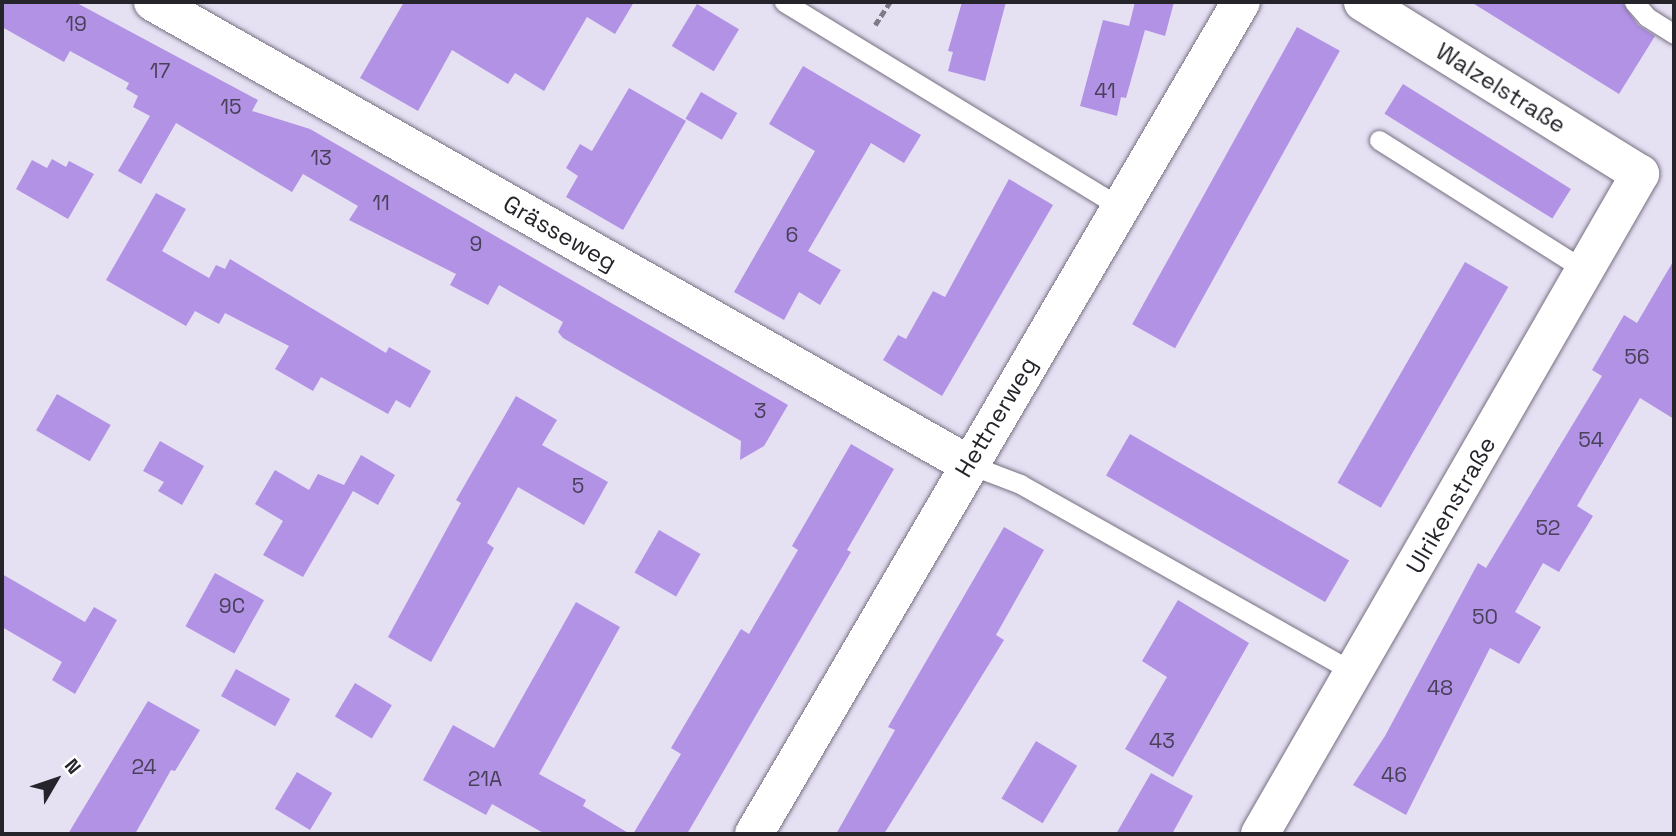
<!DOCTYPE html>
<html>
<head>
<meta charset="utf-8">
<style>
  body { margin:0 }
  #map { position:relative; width:1676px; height:836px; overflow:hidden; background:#e6e0f3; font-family:"Space Grotesk",sans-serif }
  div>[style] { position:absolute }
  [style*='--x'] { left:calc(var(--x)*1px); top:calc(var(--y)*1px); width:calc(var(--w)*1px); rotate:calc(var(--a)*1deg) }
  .building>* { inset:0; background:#b292e5; transform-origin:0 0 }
  .path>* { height:4.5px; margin-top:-2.25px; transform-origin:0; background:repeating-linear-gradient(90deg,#7e7a86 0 7px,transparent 0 10.5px) }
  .roads { filter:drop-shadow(0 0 2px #767081) drop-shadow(0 0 2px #767081) }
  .service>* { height:19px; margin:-9.5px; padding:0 9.5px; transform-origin:9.5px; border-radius:9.5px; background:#fff }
  .minor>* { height:38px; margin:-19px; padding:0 19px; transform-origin:19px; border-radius:19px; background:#fff }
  span { translate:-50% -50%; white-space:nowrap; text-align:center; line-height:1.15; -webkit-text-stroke:5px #fff; paint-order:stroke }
  .number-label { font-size:21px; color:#49405a }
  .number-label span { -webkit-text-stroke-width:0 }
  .street-label { font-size:24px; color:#26242b }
  .frame { position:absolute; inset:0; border:4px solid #26242b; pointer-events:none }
  .north { position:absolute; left:21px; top:745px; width:70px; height:70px; -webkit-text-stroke:5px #fff; paint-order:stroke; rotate:51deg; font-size:19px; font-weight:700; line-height:28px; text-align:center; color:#26242b }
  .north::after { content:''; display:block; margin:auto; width:24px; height:32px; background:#26242b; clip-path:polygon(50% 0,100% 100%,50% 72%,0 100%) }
</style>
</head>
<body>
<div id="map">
  <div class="building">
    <div style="clip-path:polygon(2px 2px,75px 2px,258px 100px,252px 111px,310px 129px,788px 405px,764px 446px,740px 460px,741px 441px,563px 338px,558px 332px,563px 322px,499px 285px,488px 305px,450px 285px,456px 274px,349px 220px,358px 206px,303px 174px,292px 192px,176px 123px,141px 184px,118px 171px,150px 116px,133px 107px,138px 96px,126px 89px,129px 83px,70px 51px,64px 62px,2px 27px)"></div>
    <div style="clip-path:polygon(404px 2px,634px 2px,615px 34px,587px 17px,544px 91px,515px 73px,508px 84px,452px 50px,418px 111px,360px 78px)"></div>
    <div style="clip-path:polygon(962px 2px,1006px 2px,985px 81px,948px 71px,953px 52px,948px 51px)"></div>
    <div style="clip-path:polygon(1135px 2px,1174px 2px,1165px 36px,1145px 30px,1126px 98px,1121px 97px,1117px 116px,1080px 106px,1103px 20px,1129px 26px)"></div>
    <div style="clip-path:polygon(1471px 2px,1622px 2px,1638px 25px,1655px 36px,1619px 94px)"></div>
    <div style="left:697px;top:4px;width:49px;height:49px;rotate:31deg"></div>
    <div style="left:1297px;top:27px;width:49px;height:340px;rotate:29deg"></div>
    <div style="clip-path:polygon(803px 66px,921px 135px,904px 163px,871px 143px,808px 251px,841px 270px,820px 305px,799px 292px,784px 320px,734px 292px,815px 151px,769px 124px)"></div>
    <div style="left:1403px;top:84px;width:198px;height:35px;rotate:32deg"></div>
    <div style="clip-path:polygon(629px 88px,686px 121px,623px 230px,566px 197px,578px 176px,566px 168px,580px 144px,592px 151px)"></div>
    <div style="left:701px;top:92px;width:42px;height:31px;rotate:30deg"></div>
    <div style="clip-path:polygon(52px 159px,66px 167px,69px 161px,94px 174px,68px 219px,16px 189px,32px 160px,47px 168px)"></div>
    <div style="clip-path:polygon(1009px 179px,1053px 205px,942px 396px,883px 360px,898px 335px,906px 339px,933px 291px,945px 297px)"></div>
    <div style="clip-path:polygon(156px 193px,186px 209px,162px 251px,209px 278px,216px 265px,225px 269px,230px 259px,386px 353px,389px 347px,431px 371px,410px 408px,396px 400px,388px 414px,321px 377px,313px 391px,275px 369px,289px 346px,225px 313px,219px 324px,195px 311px,186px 326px,106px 280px)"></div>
    <div style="clip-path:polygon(1674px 260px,1674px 419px,1640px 398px,1577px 506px,1593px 516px,1559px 572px,1543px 563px,1515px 612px,1541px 627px,1519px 664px,1490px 648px,1406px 815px,1353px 785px,1385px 736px,1478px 563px,1486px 568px,1602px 376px,1592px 370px,1624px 315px,1637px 323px)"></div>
    <div style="left:1465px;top:262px;width:50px;height:255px;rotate:30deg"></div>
    <div style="left:57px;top:394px;width:62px;height:42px;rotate:30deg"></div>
    <div style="clip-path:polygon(516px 396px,557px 420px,542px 445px,608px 482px,584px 525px,518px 487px,487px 543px,494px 548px,431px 662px,388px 637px,461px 503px,456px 500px)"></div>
    <div style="left:1130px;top:434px;width:253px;height:48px;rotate:30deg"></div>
    <div style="clip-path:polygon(160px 441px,204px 466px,182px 505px,158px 491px,164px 482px,143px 471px)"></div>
    <div style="clip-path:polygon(851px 444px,894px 469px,847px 550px,851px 552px,687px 834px,633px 834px,681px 754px,671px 748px,741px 629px,749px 634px,798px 550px,792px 546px)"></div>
    <div style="clip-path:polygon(361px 455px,395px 475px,378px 505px,353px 491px,303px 577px,263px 555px,283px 521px,255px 504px,275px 470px,309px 490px,318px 474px,344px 485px)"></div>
    <div style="clip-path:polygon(1004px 527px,1044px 550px,996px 635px,1004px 640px,884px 834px,836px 834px,895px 730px,888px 727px)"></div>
    <div style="left:659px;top:530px;width:48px;height:49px;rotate:30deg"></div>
    <div style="left:215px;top:573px;width:56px;height:61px;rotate:29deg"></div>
    <div style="clip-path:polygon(2px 574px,85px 622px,94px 607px,117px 620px,75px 694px,52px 680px,62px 662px,2px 627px)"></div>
    <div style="clip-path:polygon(1178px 600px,1249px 643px,1173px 777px,1125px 749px,1167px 677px,1142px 661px)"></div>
    <div style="clip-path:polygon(576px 602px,620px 627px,539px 774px,586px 800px,583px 806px,630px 834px,545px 834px,492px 804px,486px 815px,423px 780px,453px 725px,494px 748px)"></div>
    <div style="left:236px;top:669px;width:62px;height:31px;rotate:29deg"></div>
    <div style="left:355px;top:683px;width:43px;height:39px;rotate:31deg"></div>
    <div style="clip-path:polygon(148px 701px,200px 730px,175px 771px,171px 770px,135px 834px,68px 834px)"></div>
    <div style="left:1036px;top:741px;width:48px;height:67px;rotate:31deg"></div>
    <div style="left:297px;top:772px;width:41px;height:43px;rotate:31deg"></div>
    <div style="clip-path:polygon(1151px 773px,1193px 796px,1172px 834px,1116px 834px)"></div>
  </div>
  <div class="path">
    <div style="--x:875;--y:25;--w:27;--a:-57"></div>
  </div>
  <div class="roads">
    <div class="service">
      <div style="--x:784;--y:2;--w:394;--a:31.4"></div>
      <div style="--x:1634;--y:2;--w:20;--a:49"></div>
      <div style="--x:1647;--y:17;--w:32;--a:32"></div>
      <div style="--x:1379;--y:140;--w:244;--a:32.3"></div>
      <div style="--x:968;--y:464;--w:56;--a:21"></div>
      <div style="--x:1020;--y:484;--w:386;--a:29.4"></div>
    </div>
    <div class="minor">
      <div style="--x:153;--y:2;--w:937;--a:29.55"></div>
      <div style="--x:754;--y:834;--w:964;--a:-59.66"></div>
      <div style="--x:1260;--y:834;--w:762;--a:-60.07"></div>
      <div style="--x:1640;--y:174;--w:326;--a:-148.2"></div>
    </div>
  </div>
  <div class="number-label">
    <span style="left:76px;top:24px">19</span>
    <span style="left:160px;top:71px">17</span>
    <span style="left:1105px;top:91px">41</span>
    <span style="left:231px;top:107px">15</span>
    <span style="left:321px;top:158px">13</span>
    <span style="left:381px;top:203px">11</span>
    <span style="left:792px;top:235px">6</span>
    <span style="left:476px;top:244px">9</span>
    <span style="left:1637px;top:357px">56</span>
    <span style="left:760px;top:411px">3</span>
    <span style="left:1591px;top:440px">54</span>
    <span style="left:578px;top:486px">5</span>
    <span style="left:1548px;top:528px">52</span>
    <span style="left:232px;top:606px">9C</span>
    <span style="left:1485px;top:617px">50</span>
    <span style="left:1440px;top:688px">48</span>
    <span style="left:1162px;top:741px">43</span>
    <span style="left:144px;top:767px">24</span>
    <span style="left:1394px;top:775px">46</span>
    <span style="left:485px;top:779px">21A</span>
  </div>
  <div class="street-label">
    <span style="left:1501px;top:88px;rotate:32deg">Walzelstraße</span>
    <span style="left:560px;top:233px;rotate:30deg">Grässeweg</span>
    <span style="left:996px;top:417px;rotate:-59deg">Hettnerweg</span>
    <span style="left:1451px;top:505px;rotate:-60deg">Ulrikenstraße</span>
  </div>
  <div class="frame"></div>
  <div class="north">N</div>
</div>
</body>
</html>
